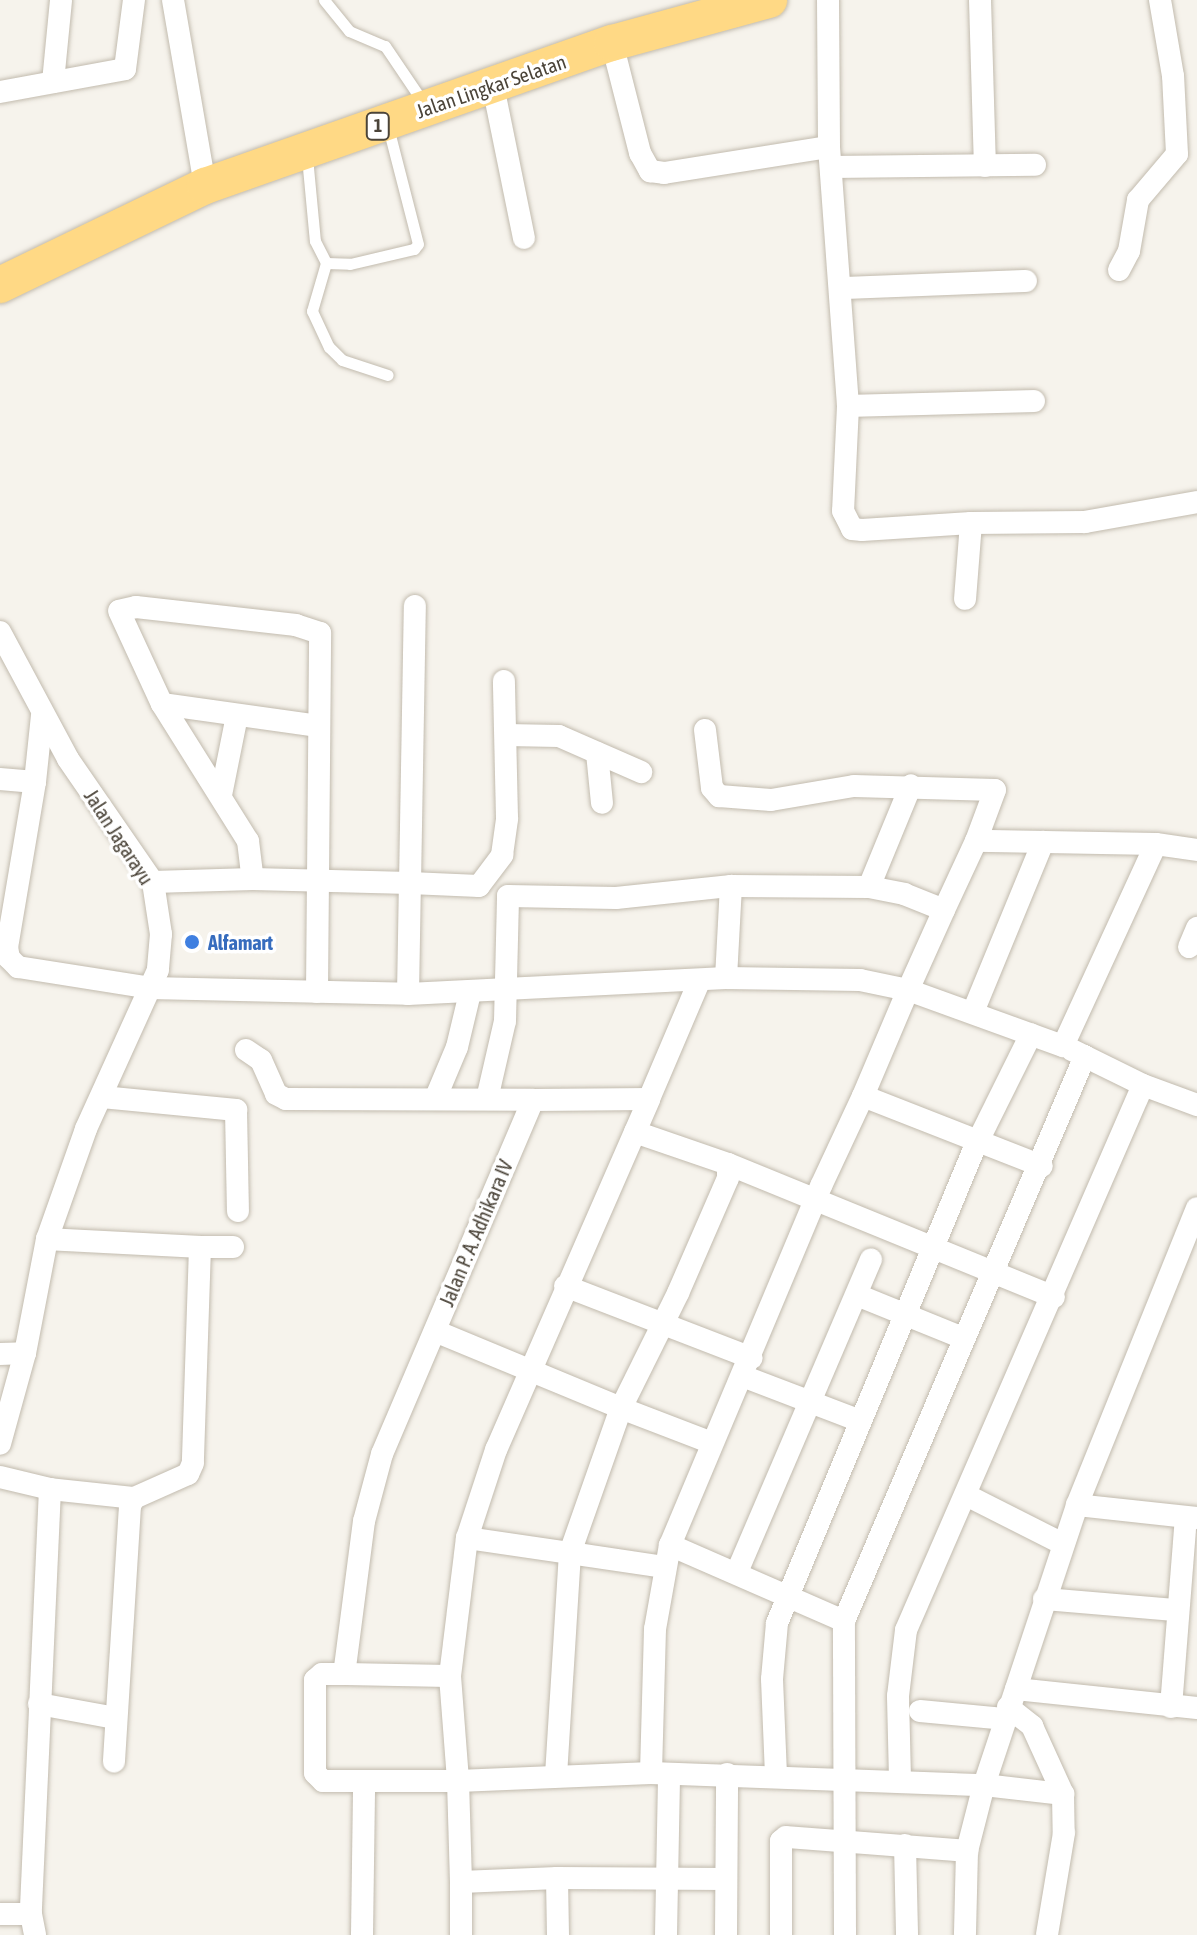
<!DOCTYPE html>
<html>
<head>
<meta charset="utf-8">
<style>
  body { margin:0 }
  #map { position:relative; width:1197px; height:1935px; overflow:hidden; background:#f6f3ec; font-family:"Asap Condensed",sans-serif }
  div>[style] { position:absolute }
  [style*='--x'] { left:calc(var(--x)*1px); top:calc(var(--y)*1px); width:calc(var(--w)*1px); rotate:calc(var(--a)*1deg) }
  .roads { filter:drop-shadow(0 0 2px #c2bbae) drop-shadow(0 0 2px #c2bbae) }
  .service>* { height:11px; margin:-5.5px; padding:0 5.5px; transform-origin:5.5px; border-radius:5.5px; background:#fff }
  .minor>* { height:22px; margin:-11px; padding:0 11px; transform-origin:11px; border-radius:11px; background:#fff }
  .trunk>* { height:36px; margin:-18px; padding:0 18px; transform-origin:18px; border-radius:18px; background:#ffd985 }
  .dots>* { width:22px; height:22px; translate:-50% -50%; box-sizing:border-box; border:4px solid #fff; border-radius:50% }
  span { translate:-50% -50%; white-space:nowrap; text-align:center; line-height:1.15; -webkit-text-stroke:7px #fff; paint-order:stroke }
  .shield-label span { padding:2px 6px; background:#fff; border:2px solid; border-radius:6px; -webkit-text-stroke-width:0 }
  .shield-label { font-size:18px; color:#4b4439; font-weight:700 }
  .street-label { font-size:20px; color:#4b4439 }
  .shop-label { font-size:20px; color:#366cbe; font-weight:700 }
  .left { translate:0 -50%; text-align:left }
</style>
</head>
<body>
<div id="map">
  <div class="roads">
    <div class="service">
      <div style="--x:324;--y:0;--w:40;--a:51"></div>
      <div style="--x:349;--y:31;--w:39;--a:23"></div>
      <div style="--x:385;--y:46;--w:71;--a:55.9"></div>
      <div style="--x:307;--y:157;--w:84;--a:84.6"></div>
      <div style="--x:315;--y:241;--w:25;--a:63"></div>
      <div style="--x:326;--y:263;--w:24;--a:2"></div>
      <div style="--x:350;--y:264;--w:66;--a:-13.2"></div>
      <div style="--x:414;--y:249;--w:6;--a:-51"></div>
      <div style="--x:418;--y:244;--w:121;--a:-104.4"></div>
      <div style="--x:326;--y:263;--w:50;--a:106.3"></div>
      <div style="--x:312;--y:311;--w:40;--a:65"></div>
      <div style="--x:329;--y:347;--w:18;--a:45"></div>
      <div style="--x:342;--y:360;--w:48;--a:18.1"></div>
    </div>
    <div class="minor">
      <div style="--x:173;--y:0;--w:189;--a:80.2"></div>
      <div style="--x:828;--y:0;--w:147;--a:89.6"></div>
      <div style="--x:829;--y:147;--w:260;--a:85.8"></div>
      <div style="--x:848;--y:406;--w:105;--a:92.7"></div>
      <div style="--x:843;--y:511;--w:20;--a:63"></div>
      <div style="--x:852;--y:529;--w:10;--a:6"></div>
      <div style="--x:862;--y:530;--w:109;--a:-3.7"></div>
      <div style="--x:971;--y:523;--w:76;--a:94.5"></div>
      <div style="--x:980;--y:0;--w:166;--a:88.3"></div>
      <div style="--x:612;--y:43;--w:114;--a:75.7"></div>
      <div style="--x:640;--y:153;--w:21;--a:61"></div>
      <div style="--x:650;--y:171;--w:14;--a:8"></div>
      <div style="--x:664;--y:173;--w:167;--a:-9"></div>
      <div style="--x:53;--y:82;--w:82;--a:-84.4"></div>
      <div style="--x:493;--y:86;--w:155;--a:78.5"></div>
      <div style="--x:0;--y:92;--w:127;--a:-10.4"></div>
      <div style="--x:125;--y:69;--w:70;--a:-82.6"></div>
      <div style="--x:831;--y:167;--w:204;--a:-0.6"></div>
      <div style="--x:1119;--y:270;--w:21;--a:-62"></div>
      <div style="--x:1129;--y:251;--w:52;--a:-80"></div>
      <div style="--x:1138;--y:200;--w:60;--a:-49.7"></div>
      <div style="--x:1177;--y:154;--w:78;--a:-92.9"></div>
      <div style="--x:1173;--y:76;--w:77;--a:-99.7"></div>
      <div style="--x:843;--y:288;--w:183;--a:-2.2"></div>
      <div style="--x:848;--y:406;--w:186;--a:-1.5"></div>
      <div style="--x:971;--y:523;--w:114;--a:-0.5"></div>
      <div style="--x:1085;--y:522;--w:114;--a:-10.1"></div>
      <div style="--x:0;--y:632;--w:144;--a:61.8"></div>
      <div style="--x:68;--y:759;--w:150;--a:55.4"></div>
      <div style="--x:153;--y:882;--w:53;--a:81.3"></div>
      <div style="--x:161;--y:934;--w:36;--a:95"></div>
      <div style="--x:158;--y:970;--w:175;--a:114.4"></div>
      <div style="--x:86;--y:1129;--w:117;--a:109.5"></div>
      <div style="--x:47;--y:1239;--w:116;--a:100.9"></div>
      <div style="--x:25;--y:1353;--w:94;--a:105.4"></div>
      <div style="--x:162;--y:704;--w:162;--a:57.9"></div>
      <div style="--x:248;--y:841;--w:38;--a:83"></div>
      <div style="--x:253;--y:879;--w:157;--a:1.5"></div>
      <div style="--x:410;--y:883;--w:277;--a:-89"></div>
      <div style="--x:705;--y:730;--w:58;--a:83.1"></div>
      <div style="--x:712;--y:788;--w:11;--a:49"></div>
      <div style="--x:719;--y:796;--w:52;--a:4.4"></div>
      <div style="--x:771;--y:800;--w:84;--a:-9.6"></div>
      <div style="--x:854;--y:786;--w:141;--a:1.6"></div>
      <div style="--x:995;--y:790;--w:54;--a:110.4"></div>
      <div style="--x:506;--y:735;--w:53;--a:1.1"></div>
      <div style="--x:559;--y:736;--w:90;--a:23.7"></div>
      <div style="--x:597;--y:753;--w:50;--a:84.3"></div>
      <div style="--x:0;--y:779;--w:35;--a:5"></div>
      <div style="--x:35;--y:782;--w:67;--a:-84"></div>
      <div style="--x:35;--y:782;--w:167;--a:99.6"></div>
      <div style="--x:7;--y:947;--w:11;--a:80"></div>
      <div style="--x:9;--y:958;--w:13;--a:45"></div>
      <div style="--x:18;--y:967;--w:134;--a:9"></div>
      <div style="--x:150;--y:988;--w:258;--a:1.3"></div>
      <div style="--x:408;--y:994;--w:318;--a:-2.9"></div>
      <div style="--x:726;--y:978;--w:134;--a:0.9"></div>
      <div style="--x:860;--y:980;--w:49;--a:11.8"></div>
      <div style="--x:908;--y:990;--w:165;--a:19.9"></div>
      <div style="--x:1063;--y:1046;--w:222;--a:-65.3"></div>
      <div style="--x:1156;--y:844;--w:180;--a:-179"></div>
      <div style="--x:976;--y:841;--w:76;--a:114.9"></div>
      <div style="--x:944;--y:910;--w:88;--a:114.2"></div>
      <div style="--x:908;--y:990;--w:115;--a:113"></div>
      <div style="--x:863;--y:1096;--w:99;--a:115"></div>
      <div style="--x:821;--y:1186;--w:389;--a:112.8"></div>
      <div style="--x:670;--y:1545;--w:85;--a:100.1"></div>
      <div style="--x:655;--y:1629;--w:144;--a:91.6"></div>
      <div style="--x:221;--y:795;--w:81;--a:-78.6"></div>
      <div style="--x:1156;--y:844;--w:41;--a:8.3"></div>
      <div style="--x:153;--y:882;--w:100;--a:-1.7"></div>
      <div style="--x:869;--y:887;--w:110;--a:-67.6"></div>
      <div style="--x:1189;--y:947;--w:21;--a:-67"></div>
      <div style="--x:726;--y:978;--w:92;--a:-86.9"></div>
      <div style="--x:317;--y:992;--w:359;--a:-89.5"></div>
      <div style="--x:320;--y:633;--w:25;--a:-162"></div>
      <div style="--x:296;--y:625;--w:161;--a:-173.6"></div>
      <div style="--x:136;--y:607;--w:17;--a:167"></div>
      <div style="--x:119;--y:611;--w:102;--a:65.2"></div>
      <div style="--x:162;--y:704;--w:158;--a:8"></div>
      <div style="--x:408;--y:994;--w:111;--a:-89"></div>
      <div style="--x:410;--y:883;--w:69;--a:2.5"></div>
      <div style="--x:479;--y:886;--w:39;--a:-53"></div>
      <div style="--x:502;--y:855;--w:37;--a:-82"></div>
      <div style="--x:507;--y:818;--w:137;--a:-91.3"></div>
      <div style="--x:973;--y:1012;--w:184;--a:-67.6"></div>
      <div style="--x:246;--y:1050;--w:18;--a:34"></div>
      <div style="--x:261;--y:1060;--w:37;--a:66"></div>
      <div style="--x:276;--y:1094;--w:11;--a:27"></div>
      <div style="--x:286;--y:1099;--w:247;--a:0.2"></div>
      <div style="--x:533;--y:1100;--w:385;--a:113.1"></div>
      <div style="--x:382;--y:1454;--w:69;--a:105"></div>
      <div style="--x:364;--y:1521;--w:154;--a:97.4"></div>
      <div style="--x:344;--y:1674;--w:106;--a:1.1"></div>
      <div style="--x:450;--y:1676;--w:105;--a:85.6"></div>
      <div style="--x:458;--y:1781;--w:135;--a:180"></div>
      <div style="--x:323;--y:1781;--w:11;--a:-135"></div>
      <div style="--x:315;--y:1773;--w:93;--a:-90"></div>
      <div style="--x:315;--y:1680;--w:9;--a:-41"></div>
      <div style="--x:322;--y:1674;--w:22;--a:0"></div>
      <div style="--x:1143;--y:1085;--w:58;--a:20.3"></div>
      <div style="--x:863;--y:1096;--w:192;--a:21.4"></div>
      <div style="--x:102;--y:1097;--w:135;--a:5.5"></div>
      <div style="--x:236;--y:1110;--w:101;--a:88.9"></div>
      <div style="--x:436;--y:1097;--w:54;--a:-67.2"></div>
      <div style="--x:457;--y:1047;--w:56;--a:-76.5"></div>
      <div style="--x:487;--y:1099;--w:80;--a:-77"></div>
      <div style="--x:505;--y:1021;--w:125;--a:-88.6"></div>
      <div style="--x:508;--y:896;--w:108;--a:1.1"></div>
      <div style="--x:616;--y:898;--w:116;--a:-6"></div>
      <div style="--x:731;--y:886;--w:138;--a:0.4"></div>
      <div style="--x:869;--y:887;--w:36;--a:11"></div>
      <div style="--x:904;--y:894;--w:43;--a:21.8"></div>
      <div style="--x:649;--y:1099;--w:127;--a:-66.9"></div>
      <div style="--x:635;--y:1132;--w:98;--a:19"></div>
      <div style="--x:728;--y:1164;--w:352;--a:22.2"></div>
      <div style="--x:47;--y:1239;--w:153;--a:3"></div>
      <div style="--x:200;--y:1247;--w:216;--a:91.9"></div>
      <div style="--x:193;--y:1463;--w:12;--a:114"></div>
      <div style="--x:188;--y:1474;--w:59;--a:156"></div>
      <div style="--x:134;--y:1498;--w:9;--a:117"></div>
      <div style="--x:130;--y:1506;--w:256;--a:93.6"></div>
      <div style="--x:200;--y:1247;--w:33;--a:0"></div>
      <div style="--x:565;--y:1286;--w:200;--a:21.1"></div>
      <div style="--x:857;--y:1295;--w:114;--a:22.1"></div>
      <div style="--x:435;--y:1331;--w:201;--a:22.5"></div>
      <div style="--x:621;--y:1408;--w:154;--a:109.4"></div>
      <div style="--x:570;--y:1553;--w:96;--a:8.4"></div>
      <div style="--x:0;--y:1354;--w:25;--a:-2"></div>
      <div style="--x:745;--y:1377;--w:123;--a:20.9"></div>
      <div style="--x:712;--y:1443;--w:97;--a:-159"></div>
      <div style="--x:621;--y:1408;--w:128;--a:-63.6"></div>
      <div style="--x:678;--y:1293;--w:125;--a:-66.5"></div>
      <div style="--x:728;--y:1178;--w:14;--a:-90"></div>
      <div style="--x:0;--y:1477;--w:51;--a:13.5"></div>
      <div style="--x:50;--y:1489;--w:425;--a:92.6"></div>
      <div style="--x:50;--y:1489;--w:84;--a:6.1"></div>
      <div style="--x:966;--y:1495;--w:106;--a:26.8"></div>
      <div style="--x:1077;--y:1505;--w:320;--a:-68"></div>
      <div style="--x:467;--y:1538;--w:104;--a:8.3"></div>
      <div style="--x:570;--y:1553;--w:223;--a:93.6"></div>
      <div style="--x:670;--y:1545;--w:190;--a:23.6"></div>
      <div style="--x:737;--y:1572;--w:340;--a:-66.8"></div>
      <div style="--x:1044;--y:1599;--w:132;--a:4.8"></div>
      <div style="--x:450;--y:1676;--w:139;--a:-83"></div>
      <div style="--x:467;--y:1538;--w:93;--a:-71.8"></div>
      <div style="--x:496;--y:1450;--w:383;--a:-66.4"></div>
      <div style="--x:649;--y:1099;--w:116;--a:179.5"></div>
      <div style="--x:1016;--y:1689;--w:182;--a:6"></div>
      <div style="--x:39;--y:1704;--w:77;--a:10.4"></div>
      <div style="--x:1008;--y:1707;--w:31;--a:38"></div>
      <div style="--x:1032;--y:1726;--w:75;--a:65.5"></div>
      <div style="--x:1063;--y:1794;--w:39;--a:89"></div>
      <div style="--x:1064;--y:1833;--w:103;--a:99.5"></div>
      <div style="--x:1171;--y:1707;--w:190;--a:-85.5"></div>
      <div style="--x:920;--y:1711;--w:84;--a:5.4"></div>
      <div style="--x:776;--y:1775;--w:96;--a:-92.4"></div>
      <div style="--x:772;--y:1679;--w:56;--a:-84.9"></div>
      <div style="--x:777;--y:1623;--w:513;--a:-67.43"></div>
      <div style="--x:974;--y:1149;--w:128;--a:-63.6"></div>
      <div style="--x:900;--y:1779;--w:83;--a:-91.4"></div>
      <div style="--x:898;--y:1696;--w:66;--a:-83.1"></div>
      <div style="--x:906;--y:1630;--w:594;--a:-66.5"></div>
      <div style="--x:1143;--y:1085;--w:79;--a:-153.8"></div>
      <div style="--x:905;--y:1845;--w:90;--a:88.7"></div>
      <div style="--x:967;--y:1851;--w:68;--a:-75.6"></div>
      <div style="--x:984;--y:1785;--w:80;--a:6.5"></div>
      <div style="--x:557;--y:1878;--w:169;--a:0.3"></div>
      <div style="--x:0;--y:1914;--w:31;--a:0"></div>
      <div style="--x:31;--y:1914;--w:21;--a:79"></div>
      <div style="--x:362;--y:1935;--w:152;--a:-89.2"></div>
      <div style="--x:461;--y:1935;--w:53;--a:-90"></div>
      <div style="--x:558;--y:1935;--w:57;--a:-91"></div>
      <div style="--x:557;--y:1878;--w:96;--a:177.6"></div>
      <div style="--x:461;--y:1882;--w:101;--a:-91.7"></div>
      <div style="--x:458;--y:1781;--w:193;--a:-2.4"></div>
      <div style="--x:651;--y:1773;--w:333;--a:2.1"></div>
      <div style="--x:984;--y:1785;--w:295;--a:-71.6"></div>
      <div style="--x:1077;--y:1505;--w:121;--a:6.2"></div>
      <div style="--x:666;--y:1935;--w:161;--a:-88.9"></div>
      <div style="--x:726;--y:1935;--w:161;--a:-89.6"></div>
      <div style="--x:781;--y:1935;--w:94;--a:-90"></div>
      <div style="--x:781;--y:1841;--w:6;--a:-39"></div>
      <div style="--x:786;--y:1837;--w:182;--a:4.4"></div>
      <div style="--x:967;--y:1851;--w:84;--a:91.4"></div>
      <div style="--x:845;--y:1935;--w:314;--a:-90.2"></div>
      <div style="--x:844;--y:1621;--w:614;--a:-66.9"></div>
    </div>
    <div class="trunk">
      <div style="--x:0;--y:285;--w:228;--a:-25.8"></div>
      <div style="--x:205;--y:186;--w:431;--a:-19.4"></div>
      <div style="--x:612;--y:43;--w:163;--a:-15.3"></div>
    </div>
  </div>
  <div class="dots">
    <div style="left:192px;top:942px;background:#3f7fe0"></div>
  </div>
  <div class="shield-label">
    <span style="left:378px;top:126px">1</span>
  </div>
  <div class="street-label">
    <span style="left:491px;top:86px;rotate:-19deg">Jalan Lingkar Selatan</span>
    <span style="left:119px;top:837px;rotate:57deg">Jalan Jagarayu</span>
    <span style="left:476px;top:1233px;rotate:-67deg">Jalan P. A. Adhikara IV</span>
  </div>
  <div class="shop-label">
    <span class="left" style="left:208px;top:942px">Alfamart</span>
  </div>
</div>
</body>
</html>
